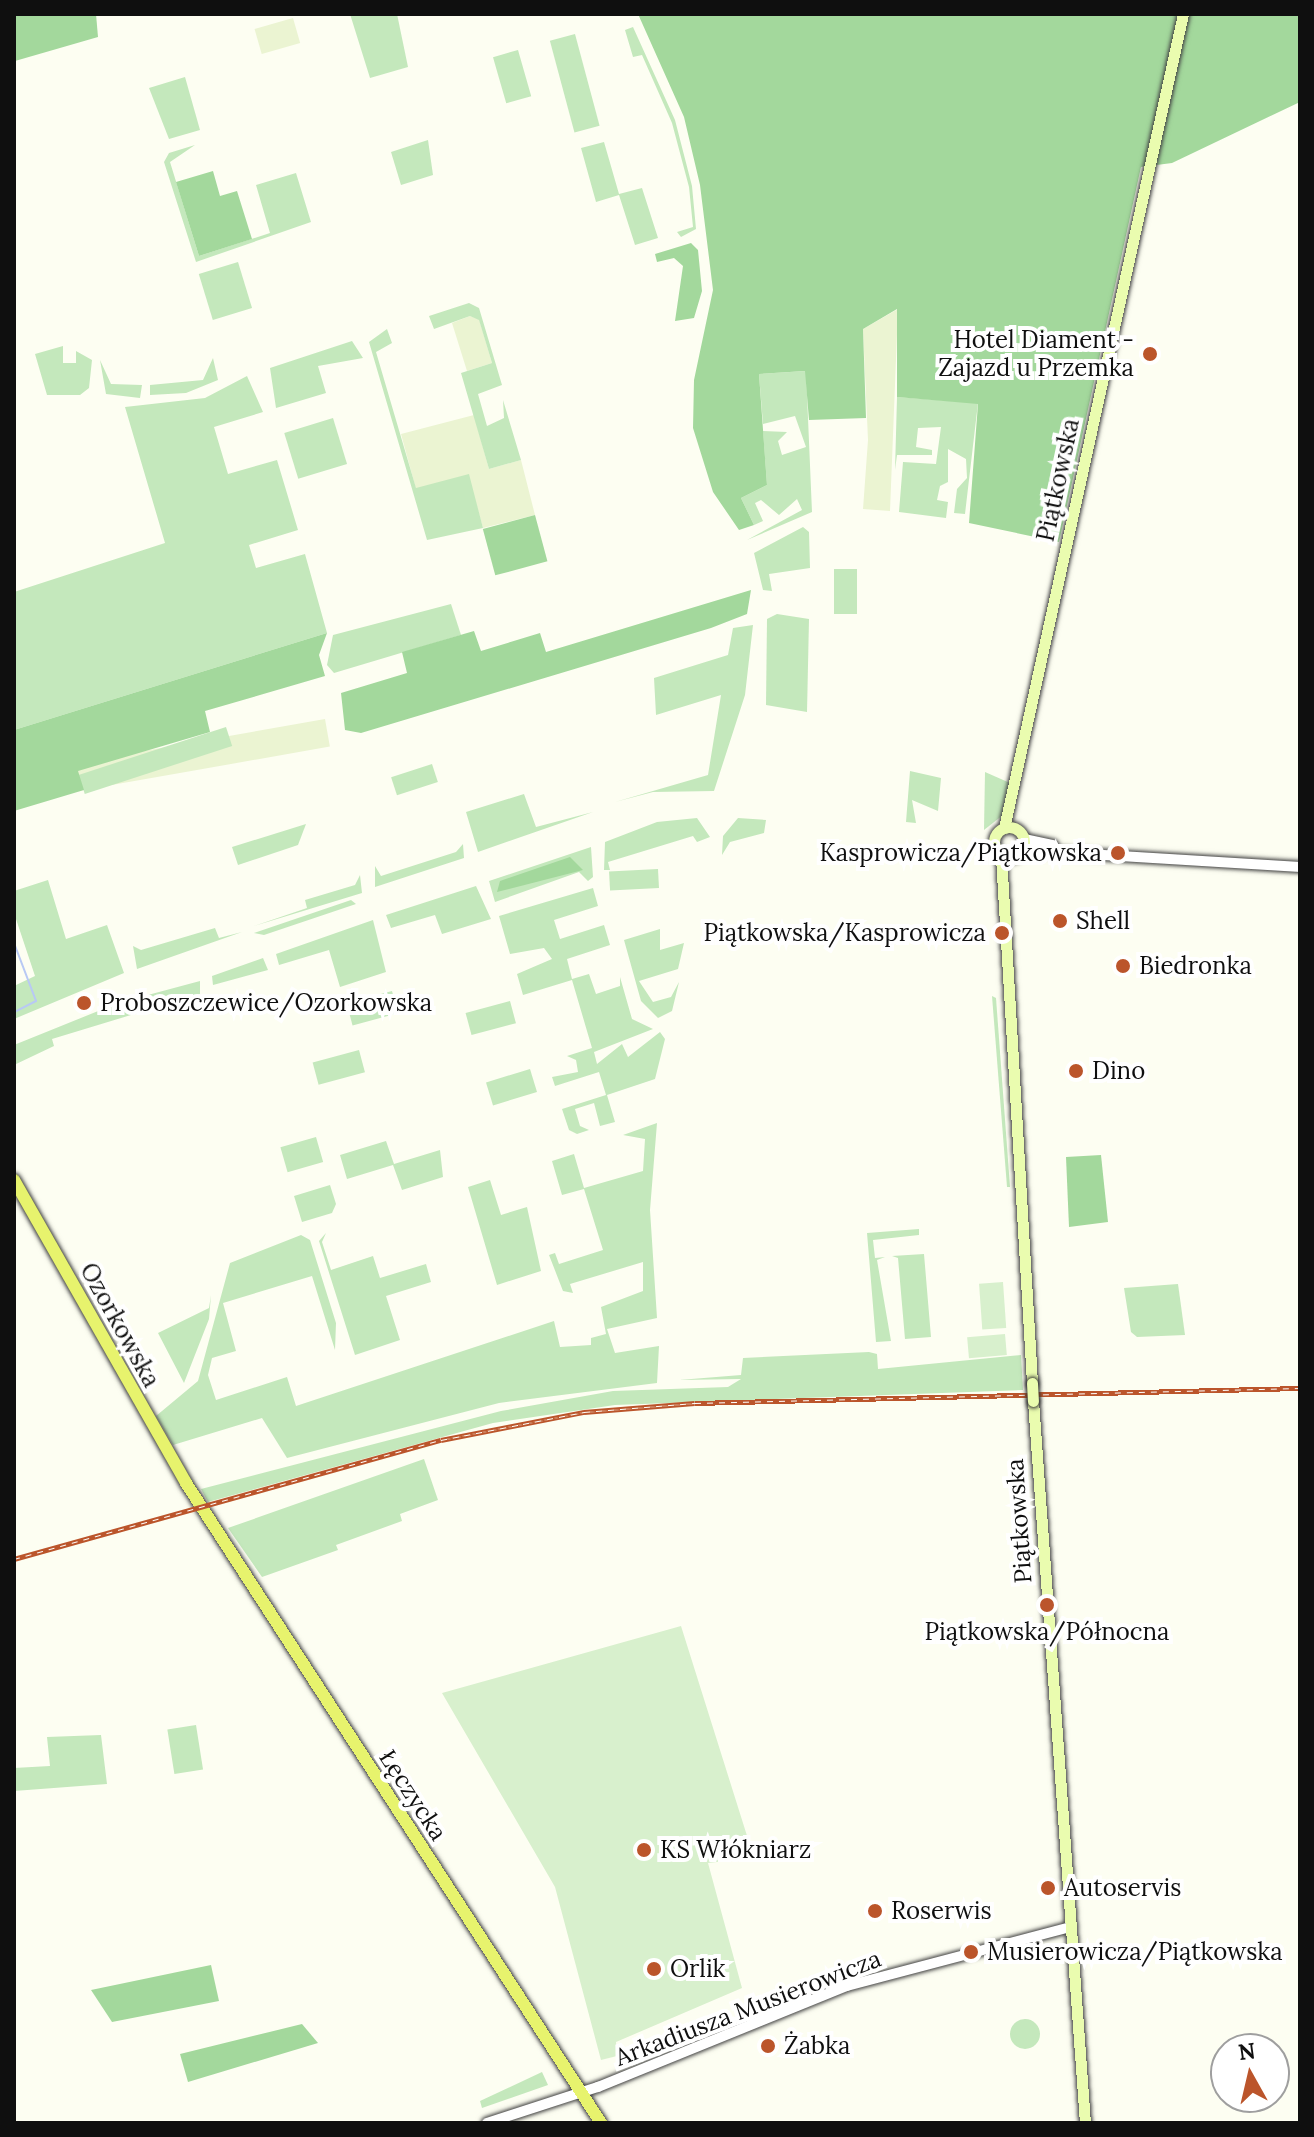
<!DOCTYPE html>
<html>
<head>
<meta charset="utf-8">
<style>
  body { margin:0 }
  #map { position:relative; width:1314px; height:2137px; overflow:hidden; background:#fdfef2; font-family:Lora,serif }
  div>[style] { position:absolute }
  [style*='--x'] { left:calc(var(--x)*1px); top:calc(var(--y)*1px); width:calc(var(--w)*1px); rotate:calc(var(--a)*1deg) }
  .farmland>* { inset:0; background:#ebf4d2; transform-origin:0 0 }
  .green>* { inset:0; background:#c4e8bc; transform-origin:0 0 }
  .round { border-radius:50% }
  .forest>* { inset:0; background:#a3d89c; transform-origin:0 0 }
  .pitch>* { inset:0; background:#d8f0cd; transform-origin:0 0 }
  .stream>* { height:2px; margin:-1px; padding:0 1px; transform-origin:1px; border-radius:1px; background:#b8c9f4 }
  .roads { filter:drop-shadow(0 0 2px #424242) drop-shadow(0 0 2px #424242) }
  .tertiary>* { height:10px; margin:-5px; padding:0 5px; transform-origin:5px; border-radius:5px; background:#fff }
  .secondary>* { height:11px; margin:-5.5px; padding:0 5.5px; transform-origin:5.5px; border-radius:5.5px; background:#eafcaf }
  .secondary>.ring { margin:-5.5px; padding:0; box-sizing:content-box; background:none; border:11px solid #eafcaf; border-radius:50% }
  .primary>* { height:12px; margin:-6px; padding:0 6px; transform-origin:6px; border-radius:6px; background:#e7f36d }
  .rail>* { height:5px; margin-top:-2.5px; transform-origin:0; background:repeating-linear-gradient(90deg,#fff 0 6px,#bb552b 0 12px); box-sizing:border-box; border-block:2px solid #bb552b }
  .bridges { filter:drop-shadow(0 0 2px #313131) drop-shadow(0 0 2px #313131) }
  .secondary-bridge>* { height:11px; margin:-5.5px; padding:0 5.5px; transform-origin:5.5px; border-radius:5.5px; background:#eafcaf }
  .dots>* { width:22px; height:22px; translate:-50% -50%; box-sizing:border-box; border:4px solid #fff; border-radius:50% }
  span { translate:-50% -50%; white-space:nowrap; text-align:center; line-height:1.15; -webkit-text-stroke:8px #fff; paint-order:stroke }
  .poi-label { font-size:24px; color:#0f0f0f }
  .right { translate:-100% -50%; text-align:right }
  .left { translate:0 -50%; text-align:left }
  .street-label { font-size:24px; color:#0f0f0f }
  .frame { position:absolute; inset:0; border:16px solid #0f0f0f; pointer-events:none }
  .north { position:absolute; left:1210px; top:2033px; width:80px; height:80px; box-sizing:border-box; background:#fff; border:2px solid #9f9f9f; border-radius:50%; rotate:352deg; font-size:22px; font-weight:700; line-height:32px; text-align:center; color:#0f0f0f }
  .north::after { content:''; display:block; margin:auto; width:28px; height:36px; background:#bb552b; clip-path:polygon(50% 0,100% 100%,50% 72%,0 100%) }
</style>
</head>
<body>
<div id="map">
  <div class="farmland">
    <div style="left:293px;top:18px;width:26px;height:40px;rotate:74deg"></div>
    <div style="clip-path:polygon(898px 309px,890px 511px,863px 509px,868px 440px,863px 329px)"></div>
    <div style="clip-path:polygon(470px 316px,479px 319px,492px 363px,467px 371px,452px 323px)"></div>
    <div style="clip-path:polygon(474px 415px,489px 469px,521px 460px,535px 515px,483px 528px,468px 475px,416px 489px,401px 434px)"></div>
    <div style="left:325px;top:719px;width:28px;height:324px;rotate:80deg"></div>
  </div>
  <div class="green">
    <div style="clip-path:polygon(350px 14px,397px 14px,408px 67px,370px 78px)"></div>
    <div style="clip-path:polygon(633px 27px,675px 120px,692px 186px,696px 229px,681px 237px,677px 232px,693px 227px,689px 187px,672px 123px,642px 55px,633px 57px,625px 30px)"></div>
    <div style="left:575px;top:34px;width:95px;height:26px;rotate:75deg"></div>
    <div style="left:518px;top:50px;width:48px;height:26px;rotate:74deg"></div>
    <div style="clip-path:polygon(185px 77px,200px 130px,169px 139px,149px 88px)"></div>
    <div style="clip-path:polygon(428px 140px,433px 175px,401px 185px,391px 152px)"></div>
    <div style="clip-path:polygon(604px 142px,619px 194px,642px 188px,658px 238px,635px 245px,619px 195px,596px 202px,581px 148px)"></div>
    <div style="clip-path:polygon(195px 145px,170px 162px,199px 256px,270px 233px,256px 185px,296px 173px,311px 222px,196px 262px,164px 162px,169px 153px)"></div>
    <div style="left:238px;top:262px;width:48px;height:41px;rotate:73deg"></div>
    <div style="clip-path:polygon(469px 303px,479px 308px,502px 385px,478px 394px,487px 426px,504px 418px,503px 400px,521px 460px,489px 469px,461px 373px,492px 363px,479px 320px,470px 316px,434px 329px,429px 316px)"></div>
    <div style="clip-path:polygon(387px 329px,392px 343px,376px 352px,416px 488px,469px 474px,483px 528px,427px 540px,369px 342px)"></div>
    <div style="clip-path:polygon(352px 341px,363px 358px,318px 366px,326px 393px,276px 408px,270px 368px)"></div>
    <div style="clip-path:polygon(63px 346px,63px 363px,76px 363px,76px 351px,92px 360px,89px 388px,80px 395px,47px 395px,35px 354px)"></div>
    <div style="clip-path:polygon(213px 358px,218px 380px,186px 393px,150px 395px,150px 385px,203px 380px)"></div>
    <div style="clip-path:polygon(100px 360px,111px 384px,142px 385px,140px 398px,106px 394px)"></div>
    <div style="clip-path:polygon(806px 371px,812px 512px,747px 540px,802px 510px,797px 499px,779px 515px,761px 500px,755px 503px,763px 521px,754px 525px,741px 498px,767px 485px,763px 431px,787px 432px,778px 441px,782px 455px,806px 447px,795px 416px,763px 424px,759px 374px)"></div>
    <div style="clip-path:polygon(247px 376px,263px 412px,214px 427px,228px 474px,277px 460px,298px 530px,249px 545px,256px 568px,305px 554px,327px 633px,14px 730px,14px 592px,165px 543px,125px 407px,205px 398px)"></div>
    <div style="clip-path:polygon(897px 397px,978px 403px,965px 514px,954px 513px,957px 489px,967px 478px,966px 459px,948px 449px,948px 482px,940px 486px,937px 500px,948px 502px,946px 518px,899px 512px,903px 462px,936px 464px,941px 427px,918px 428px,916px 447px,932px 450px,932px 455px,897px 455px,895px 470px)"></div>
    <div style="left:333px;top:418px;width:48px;height:51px;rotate:73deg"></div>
    <div style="clip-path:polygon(803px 527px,809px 532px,810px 568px,769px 574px,772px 591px,763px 590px,754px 553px)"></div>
    <div style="left:834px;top:569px;width:23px;height:45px"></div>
    <div style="clip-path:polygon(451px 604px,461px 635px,334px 673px,327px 665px,333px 635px)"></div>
    <div style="clip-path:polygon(777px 614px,809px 619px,807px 712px,766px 705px,767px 619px)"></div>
    <div style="clip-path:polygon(753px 625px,745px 695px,714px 791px,653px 792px,615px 802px,708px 775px,721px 695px,656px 715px,654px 678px,728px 655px,733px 628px)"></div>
    <div style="left:226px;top:727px;width:20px;height:155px;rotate:72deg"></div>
    <div style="left:432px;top:764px;width:19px;height:43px;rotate:72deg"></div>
    <div style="clip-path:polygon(910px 771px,941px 778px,938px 811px,912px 800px,916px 823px,906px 822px)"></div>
    <div style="clip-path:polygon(985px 772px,1010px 783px,1003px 815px,984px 830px)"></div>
    <div style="clip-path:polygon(524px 794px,536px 827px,593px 812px,478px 852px,466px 812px)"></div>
    <div style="clip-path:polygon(697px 818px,710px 837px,697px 842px,693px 836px,608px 862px,610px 870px,604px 870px,605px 842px,657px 822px)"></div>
    <div style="clip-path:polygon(738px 818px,766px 820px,764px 833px,730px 842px,722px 855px,723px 836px)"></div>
    <div style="clip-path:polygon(306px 824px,298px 845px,238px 865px,232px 847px)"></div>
    <div style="clip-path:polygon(463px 844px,464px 858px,375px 887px,375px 866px,381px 876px,456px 852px)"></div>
    <div style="clip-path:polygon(591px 847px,593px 877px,588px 881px,579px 872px,495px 902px,489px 881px)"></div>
    <div style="left:658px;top:869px;width:19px;height:49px;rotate:87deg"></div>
    <div style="clip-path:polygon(360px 875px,362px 893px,254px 926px,307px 908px,305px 900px,355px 885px)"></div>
    <div style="clip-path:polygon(48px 880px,66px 939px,107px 925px,124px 973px,14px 1019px,14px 986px,35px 976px,14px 913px,14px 891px)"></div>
    <div style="clip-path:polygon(476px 886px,491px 919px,442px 934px,435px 915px,391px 928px,386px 915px)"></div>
    <div style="clip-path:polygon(593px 888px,598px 906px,554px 920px,560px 939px,604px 925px,610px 945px,567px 959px,572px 979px,589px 974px,596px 994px,620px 986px,620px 977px,632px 1019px,653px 1029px,594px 1052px,597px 1064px,622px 1044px,628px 1057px,660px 1032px,665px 1039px,655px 1079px,607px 1095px,615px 1122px,600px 1126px,594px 1103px,575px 1109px,580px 1126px,589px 1130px,577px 1134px,569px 1130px,562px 1109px,606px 1095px,599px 1072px,555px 1086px,552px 1077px,578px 1072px,576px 1060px,567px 1056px,592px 1048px,572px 980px,523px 995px,517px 974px,552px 959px,544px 948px,510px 954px,499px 916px)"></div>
    <div style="clip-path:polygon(351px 900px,356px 904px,264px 935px,254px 933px)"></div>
    <div style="clip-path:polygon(373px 920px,386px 972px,340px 987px,329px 950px,279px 965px,276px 954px)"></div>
    <div style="clip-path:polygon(215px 928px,219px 938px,242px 932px,137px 969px,133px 946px,141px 950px)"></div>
    <div style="clip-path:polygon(660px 929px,660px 950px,684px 943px,678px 969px,639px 981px,653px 1002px,671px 997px,679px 982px,672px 1011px,658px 1018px,641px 1001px,624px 940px)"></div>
    <div style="clip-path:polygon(263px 958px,268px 970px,213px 985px,212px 976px)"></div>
    <div style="clip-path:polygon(200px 981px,200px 994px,52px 1039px,54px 1046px,14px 1065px,14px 1045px,118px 1003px)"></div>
    <div style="left:392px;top:991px;width:23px;height:47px;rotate:75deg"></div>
    <div style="clip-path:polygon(992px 996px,996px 998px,1010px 1187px,1007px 1187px)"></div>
    <div style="left:510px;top:1001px;width:23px;height:46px;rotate:75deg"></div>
    <div style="left:359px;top:1050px;width:23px;height:48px;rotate:75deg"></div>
    <div style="left:530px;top:1069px;width:24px;height:46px;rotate:73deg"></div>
    <div style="clip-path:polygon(657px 1123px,650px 1210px,657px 1318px,607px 1329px,615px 1353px,659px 1346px,657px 1383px,499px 1403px,287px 1458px,262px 1418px,173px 1445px,156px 1416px,198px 1381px,230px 1263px,301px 1235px,310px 1240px,336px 1323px,335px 1350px,312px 1276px,223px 1303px,236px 1351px,212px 1358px,208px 1375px,216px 1400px,287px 1377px,296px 1406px,554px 1321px,560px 1347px,591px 1345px,591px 1338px,606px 1334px,601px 1307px,643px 1291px,643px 1262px,570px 1284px,573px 1293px,563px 1291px,549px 1255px,555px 1253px,559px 1264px,603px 1250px,584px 1189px,562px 1195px,552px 1161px,574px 1154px,584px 1188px,643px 1171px,645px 1139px,623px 1135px)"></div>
    <div style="left:316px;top:1137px;width:26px;height:37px;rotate:74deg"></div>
    <div style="clip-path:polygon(386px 1141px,394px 1164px,440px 1150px,443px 1177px,402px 1190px,393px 1165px,347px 1179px,340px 1155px)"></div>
    <div style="clip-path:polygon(490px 1180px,501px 1215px,527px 1207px,541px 1271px,497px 1285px,468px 1187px)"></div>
    <div style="clip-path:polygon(330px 1185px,336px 1204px,332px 1213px,302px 1222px,294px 1196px)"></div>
    <div style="clip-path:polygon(919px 1229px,919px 1235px,873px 1240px,875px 1258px,885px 1257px,877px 1260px,891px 1341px,876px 1342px,867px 1233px)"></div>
    <div style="clip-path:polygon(326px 1233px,322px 1242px,331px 1270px,373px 1256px,380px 1278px,426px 1264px,431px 1282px,386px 1296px,400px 1340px,355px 1355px,319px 1241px)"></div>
    <div style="clip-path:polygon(924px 1254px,931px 1337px,905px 1339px,898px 1258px,892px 1256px)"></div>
    <div style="clip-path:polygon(1178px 1284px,1185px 1335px,1137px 1337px,1131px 1332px,1124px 1288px)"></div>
    <div style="clip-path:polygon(211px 1295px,209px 1319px,184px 1383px,158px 1333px,209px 1308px)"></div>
    <div style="clip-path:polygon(869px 1352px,877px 1354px,878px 1369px,1021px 1355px,1023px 1390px,615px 1405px,493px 1423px,208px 1502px,201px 1489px,501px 1411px,613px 1391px,728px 1387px,741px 1379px,679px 1380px,741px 1375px,743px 1358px)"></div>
    <div style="clip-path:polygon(424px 1459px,438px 1500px,400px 1514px,402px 1521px,336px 1545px,338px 1550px,262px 1577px,228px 1528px)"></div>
    <div style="left:196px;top:1725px;width:45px;height:29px;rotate:81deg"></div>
    <div style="clip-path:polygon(101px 1735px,107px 1784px,14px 1791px,14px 1768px,50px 1766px,47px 1737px)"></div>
    <div class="round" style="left:1010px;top:2019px;width:30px;height:30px"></div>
    <div style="clip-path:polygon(542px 2072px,548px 2085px,482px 2108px,480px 2101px)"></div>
  </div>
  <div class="forest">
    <div style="clip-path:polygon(14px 14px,96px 14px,98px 37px,15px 61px)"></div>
    <div style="clip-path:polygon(638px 14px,1300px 14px,1300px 102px,1172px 163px,1141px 167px,1059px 542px,969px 523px,978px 404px,897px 397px,897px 309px,863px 329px,866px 418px,809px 420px,805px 371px,759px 374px,767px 485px,741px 498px,754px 525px,739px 530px,713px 492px,693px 428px,694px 380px,713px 290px,700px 185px,684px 117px)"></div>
    <div style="clip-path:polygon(213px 171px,220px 196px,237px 191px,252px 239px,199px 256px,176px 182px)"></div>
    <div style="clip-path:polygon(691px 243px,698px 250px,702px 291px,694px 318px,675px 321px,683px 266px,674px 258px,657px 262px,655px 254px)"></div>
    <div style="left:535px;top:515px;width:48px;height:54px;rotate:75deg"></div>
    <div style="clip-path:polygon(751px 590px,747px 614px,711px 628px,361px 733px,345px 730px,341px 693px,407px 673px,402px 652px,474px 631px,481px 651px,540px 633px,546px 652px)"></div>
    <div style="clip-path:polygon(327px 633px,319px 655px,325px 676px,205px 711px,210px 732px,78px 771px,84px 790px,14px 811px,14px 730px)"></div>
    <div style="clip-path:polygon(570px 857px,583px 870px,497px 892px,500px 881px)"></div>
    <div style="clip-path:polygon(1101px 1155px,1108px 1222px,1069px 1227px,1066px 1157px)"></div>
    <div style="clip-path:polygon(211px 1965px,219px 2001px,112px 2022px,91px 1990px)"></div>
    <div style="clip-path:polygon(302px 2024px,318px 2043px,188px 2082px,180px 2054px)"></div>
  </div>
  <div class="pitch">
    <div style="left:1003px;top:1282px;width:46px;height:24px;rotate:86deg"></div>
    <div style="left:1005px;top:1334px;width:21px;height:38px;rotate:85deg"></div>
    <div style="clip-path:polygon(681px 1626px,754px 1858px,708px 1863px,742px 1988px,616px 2042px,617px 2056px,601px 2060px,555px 1887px,442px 1693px)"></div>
  </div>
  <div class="stream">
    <div style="--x:14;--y:943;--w:62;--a:69.2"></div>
    <div style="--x:36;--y:1001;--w:25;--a:153"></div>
  </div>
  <div class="roads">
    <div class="tertiary">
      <div style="--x:1024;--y:839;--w:30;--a:12"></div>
      <div style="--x:1022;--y:850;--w:279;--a:3.5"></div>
      <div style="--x:487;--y:2123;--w:117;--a:-18"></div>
      <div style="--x:598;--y:2087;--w:269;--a:-22.1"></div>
      <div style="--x:847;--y:1986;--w:231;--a:-14.8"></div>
    </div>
    <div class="secondary">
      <div class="ring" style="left:994px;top:827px;width:19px;height:19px"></div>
      <div style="--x:1004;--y:828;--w:833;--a:-77.6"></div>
      <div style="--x:1001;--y:856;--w:528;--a:86.63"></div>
      <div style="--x:1033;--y:1401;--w:724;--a:85.88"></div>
    </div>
    <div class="primary">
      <div style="--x:14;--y:1180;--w:348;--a:60.4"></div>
      <div style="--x:186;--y:1483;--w:763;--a:57.04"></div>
    </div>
  </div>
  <div class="rail">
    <div style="--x:14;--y:1559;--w:443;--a:-15.6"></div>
    <div style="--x:441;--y:1440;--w:146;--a:-11.1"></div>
    <div style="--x:584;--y:1412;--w:111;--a:-4.6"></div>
    <div style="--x:695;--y:1403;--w:605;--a:-1.42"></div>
  </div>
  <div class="bridges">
    <div class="secondary-bridge">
      <div style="--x:1032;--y:1383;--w:18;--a:87"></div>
    </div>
  </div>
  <div class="dots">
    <div style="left:1150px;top:354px;background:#bb552b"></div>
    <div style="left:1118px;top:853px;background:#bb552b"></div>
    <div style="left:1060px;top:921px;background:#bb552b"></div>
    <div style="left:1002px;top:933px;background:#bb552b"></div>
    <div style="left:1123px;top:966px;background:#bb552b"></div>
    <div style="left:84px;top:1003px;background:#bb552b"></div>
    <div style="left:1076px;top:1071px;background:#bb552b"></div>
    <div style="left:1047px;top:1605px;background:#bb552b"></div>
    <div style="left:644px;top:1850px;background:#bb552b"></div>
    <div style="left:1048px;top:1888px;background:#bb552b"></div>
    <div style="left:875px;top:1911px;background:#bb552b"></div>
    <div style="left:971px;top:1952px;background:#bb552b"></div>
    <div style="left:654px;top:1969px;background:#bb552b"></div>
    <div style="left:768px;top:2046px;background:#bb552b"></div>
  </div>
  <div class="poi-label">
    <span class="right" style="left:1134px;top:354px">Hotel Diament -<br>Zajazd u Przemka</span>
    <span class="right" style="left:1102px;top:853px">Kasprowicza/Piątkowska</span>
    <span class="left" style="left:1076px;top:921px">Shell</span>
    <span class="right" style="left:986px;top:933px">Piątkowska/Kasprowicza</span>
    <span class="left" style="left:1139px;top:966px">Biedronka</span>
    <span class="left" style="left:100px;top:1003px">Proboszczewice/Ozorkowska</span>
    <span class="left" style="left:1092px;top:1071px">Dino</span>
    <span style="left:1047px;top:1632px">Piątkowska/Północna</span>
    <span class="left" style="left:660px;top:1850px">KS Włókniarz</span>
    <span class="left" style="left:1064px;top:1888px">Autoservis</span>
    <span class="left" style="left:891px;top:1911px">Roserwis</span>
    <span class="left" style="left:987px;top:1952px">Musierowicza/Piątkowska</span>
    <span class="left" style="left:670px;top:1969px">Orlik</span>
    <span class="left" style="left:784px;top:2046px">Żabka</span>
  </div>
  <div class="street-label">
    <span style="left:1058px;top:480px;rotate:-78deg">Piątkowska</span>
    <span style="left:120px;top:1325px;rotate:61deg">Ozorkowska</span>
    <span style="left:1019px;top:1521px;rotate:-94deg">Piątkowska</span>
    <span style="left:413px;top:1795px;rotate:57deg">Łęczycka</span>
    <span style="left:748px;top:2008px;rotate:-21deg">Arkadiusza Musierowicza</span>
  </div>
  <div class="frame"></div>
  <div class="north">N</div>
</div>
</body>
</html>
